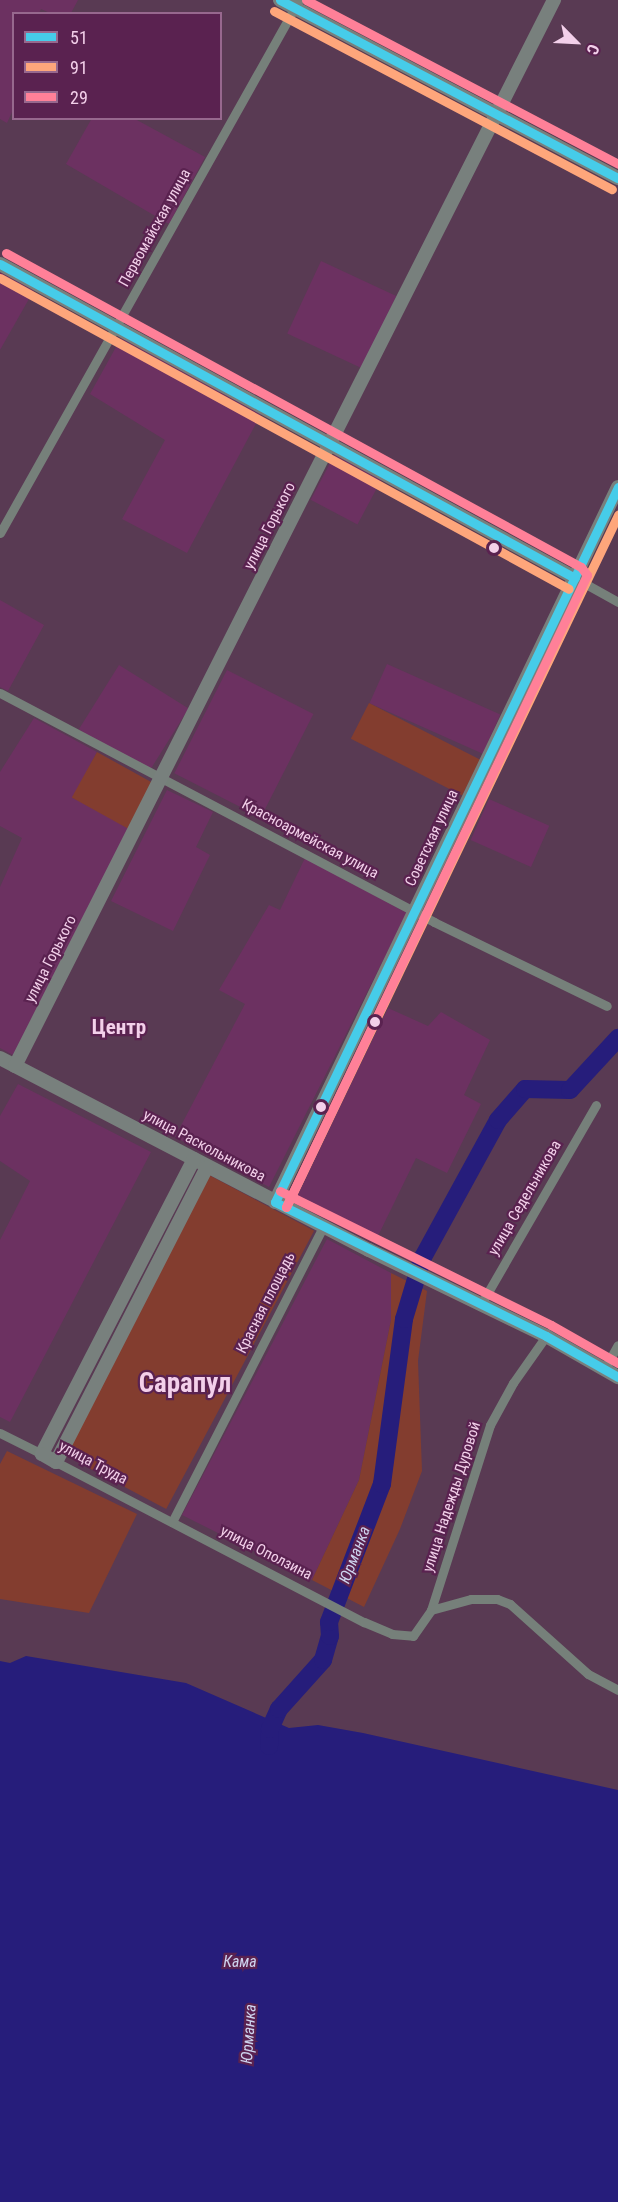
<!DOCTYPE html>
<html>
<head>
<meta charset="utf-8">
<style>
  body { margin:0 }
  #map { position:relative; width:618px; height:2202px; overflow:hidden; background:#593a53; font-family:"Roboto Condensed",sans-serif }
  div>[style] { position:absolute }
  [style*='--x'] { left:calc(var(--x)*1px); top:calc(var(--y)*1px); width:calc(var(--w)*1px); rotate:calc(var(--a)*1deg) }
  .built>* { inset:0; background:#6c3161; transform-origin:0 0 }
  .green>* { inset:0; background:#833d2f; transform-origin:0 0 }
  .water>* { inset:0; background:#261d7b }
  .river>* { height:18px; margin:-9px; padding:0 9px; transform-origin:9px; border-radius:9px; background:#261d7b }
  .street>* { height:9px; margin:-4.5px; padding:0 4.5px; transform-origin:4.5px; border-radius:4.5px; background:#76807a }
  .secondary>* { height:14px; margin:-7px; padding:0 7px; transform-origin:7px; border-radius:7px; background:#78807d }
  .bus-1>* { height:9px; margin:-4.5px; padding:0 4.5px; transform-origin:4.5px; border-radius:4.5px; background:#46cce9 }
  .bus-2>* { height:9px; margin:-4.5px; padding:0 4.5px; transform-origin:4.5px; border-radius:4.5px; background:#fea67b }
  .bus-3>* { height:9px; margin:-4.5px; padding:0 4.5px; transform-origin:4.5px; border-radius:4.5px; background:#ff8098 }
  .dots>* { width:16px; height:16px; translate:-50% -50%; box-sizing:border-box; border:3px solid #5a2250; border-radius:50% }
  span { translate:-50% -50%; white-space:nowrap; text-align:center; line-height:1.15; -webkit-text-stroke:4.5px #5a2250; paint-order:stroke }
  .street-label { font-size:15px; color:#f3d0ea }
  .water-label { font-size:16px; color:#cdd3ee; font-style:italic }
  .district-label { font-size:21px; color:#f3d0ea; font-weight:700 }
  .town-label { font-size:27px; color:#f3d0ea; font-weight:700 }
  .legend { position:absolute; left:12px; top:12px; width:210px; height:108px; box-sizing:border-box; background:#5a2250; border:2px solid #97688e; margin:0; padding:8px 10px; list-style:none; font-size:18px; color:#f3d0ea }
  .legend li { display:flex; align-items:center; gap:12px; height:30px }
  .legend b { width:30px; border:2px solid #97688e }
  .north { position:absolute; left:546px; top:12px; width:60px; height:60px; -webkit-text-stroke:4px #5a2250; paint-order:stroke; rotate:114deg; font-size:16px; font-weight:700; line-height:24px; text-align:center; color:#f3d0ea }
  .north::after { content:''; display:block; margin:auto; width:21px; height:27px; background:#f3d0ea; clip-path:polygon(50% 0,100% 100%,50% 72%,0 100%) }
</style>
</head>
<body>
<div id="map">
  <div class="built">
    <div style="clip-path:polygon(0 0,78px 0,71px 13px,50px 13px,41px 9px,39px 13px,14px 14px,13px 110px,7px 123px,0 119px)"></div>
    <div style="clip-path:polygon(92px 118px,135px 119px,205px 157px,169px 224px,66px 164px)"></div>
    <div style="left:321px;top:261px;width:83px;height:80px;rotate:25deg"></div>
    <div style="clip-path:polygon(0 272px,34px 290px,0 350px)"></div>
    <div style="clip-path:polygon(121px 338px,261px 414px,187px 553px,122px 519px,165px 440px,90px 394px)"></div>
    <div style="left:336px;top:452px;width:53px;height:54px;rotate:28deg"></div>
    <div style="clip-path:polygon(0 600px,44px 625px,8px 691px,0 687px)"></div>
    <div style="left:387px;top:664px;width:124px;height:43px;rotate:24deg"></div>
    <div style="left:119px;top:665px;width:82px;height:76px;rotate:32deg"></div>
    <div style="left:227px;top:670px;width:97px;height:116px;rotate:27deg"></div>
    <div style="clip-path:polygon(34px 718px,97px 752px,73px 798px,132px 827px,13px 1055px,0 1048px,0 887px,22px 838px,0 826px,0 772px)"></div>
    <div style="clip-path:polygon(167px 790px,213px 812px,196px 847px,210px 855px,173px 931px,111px 901px)"></div>
    <div style="left:489px;top:799px;width:66px;height:45px;rotate:24deg"></div>
    <div style="clip-path:polygon(305px 858px,407px 913px,269px 1187px,175px 1137px,245px 1004px,219px 990px,269px 905px,280px 910px)"></div>
    <div style="clip-path:polygon(388px 1008px,428px 1026px,441px 1012px,490px 1040px,464px 1095px,481px 1104px,447px 1173px,416px 1158px,376px 1240px,293px 1199px)"></div>
    <div style="clip-path:polygon(18px 1084px,151px 1152px,10px 1422px,0 1417px,0 1240px,30px 1181px,0 1161px,0 1116px)"></div>
    <div style="clip-path:polygon(327px 1239px,391px 1273px,391px 1320px,359px 1480px,312px 1580px,182px 1515px)"></div>
  </div>
  <div class="green">
    <div style="left:369px;top:703px;width:125px;height:40px;rotate:27deg"></div>
    <div style="left:97px;top:752px;width:64px;height:52px;rotate:29deg"></div>
    <div style="left:209px;top:1175px;width:119px;height:315px;rotate:28deg"></div>
    <div style="clip-path:polygon(391px 1273px,427px 1291px,418px 1361px,422px 1471px,400px 1529px,364px 1607px,312px 1580px,359px 1480px,391px 1320px)"></div>
    <div style="clip-path:polygon(7px 1451px,137px 1514px,89px 1613px,0 1599px,0 1464px)"></div>
  </div>
  <div class="water">
    <div style="clip-path:polygon(26px 1656px,186px 1683px,289px 1728px,318px 1725px,363px 1733px,618px 1790px,618px 2202px,0 2202px,0 1661px,10px 1663px)"></div>
  </div>
  <div class="river">
    <div style="--x:269;--y:1746;--w:17;--a:-87"></div>
    <div style="--x:270;--y:1729;--w:22;--a:-66"></div>
    <div style="--x:279;--y:1709;--w:66;--a:-48.1"></div>
    <div style="--x:323;--y:1660;--w:25;--a:-74"></div>
    <div style="--x:330;--y:1636;--w:14;--a:-94"></div>
    <div style="--x:329;--y:1622;--w:148;--a:-69"></div>
    <div style="--x:382;--y:1484;--w:166;--a:-82.4"></div>
    <div style="--x:404;--y:1319;--w:63;--a:-73.3"></div>
    <div style="--x:422;--y:1259;--w:158;--a:-61.3"></div>
    <div style="--x:498;--y:1120;--w:41;--a:-48.9"></div>
    <div style="--x:525;--y:1089;--w:45;--a:1.3"></div>
    <div style="--x:570;--y:1090;--w:71;--a:-47.3"></div>
  </div>
  <div class="street">
    <div style="--x:0;--y:533;--w:611;--a:-60.71"></div>
    <div style="--x:575;--y:578;--w:49;--a:29.2"></div>
    <div style="--x:0;--y:693;--w:491;--a:27.8"></div>
    <div style="--x:434;--y:922;--w:192;--a:25.9"></div>
    <div style="--x:480;--y:1306;--w:232;--a:-60"></div>
    <div style="--x:605;--y:1368;--w:26;--a:-61"></div>
    <div style="--x:0;--y:1433;--w:47;--a:26.6"></div>
    <div style="--x:56;--y:1462;--w:347;--a:27.5"></div>
    <div style="--x:364;--y:1622;--w:30;--a:23"></div>
    <div style="--x:392;--y:1634;--w:21;--a:5"></div>
    <div style="--x:413;--y:1636;--w:32;--a:-55"></div>
    <div style="--x:431;--y:1610;--w:194;--a:-72.3"></div>
    <div style="--x:490;--y:1425;--w:48;--a:-61.3"></div>
    <div style="--x:513;--y:1383;--w:57;--a:-54.9"></div>
    <div style="--x:172;--y:1522;--w:331;--a:-62.9"></div>
    <div style="--x:431;--y:1610;--w:41;--a:-15.4"></div>
    <div style="--x:471;--y:1599;--w:26;--a:0"></div>
    <div style="--x:497;--y:1599;--w:14;--a:21"></div>
    <div style="--x:510;--y:1604;--w:105;--a:41.9"></div>
    <div style="--x:588;--y:1674;--w:34;--a:28"></div>
  </div>
  <div class="secondary">
    <div style="--x:280;--y:0;--w:382;--a:27.8"></div>
    <div style="--x:0;--y:264;--w:655;--a:28.64"></div>
    <div style="--x:0;--y:1058;--w:416;--a:27.5"></div>
    <div style="--x:369;--y:1250;--w:197;--a:25.9"></div>
    <div style="--x:546;--y:1336;--w:83;--a:29.7"></div>
    <div style="--x:15;--y:1066;--w:1195;--a:-63.18"></div>
    <div style="--x:194;--y:1159;--w:332;--a:117.3"></div>
    <div style="--x:42;--y:1454;--w:16;--a:30"></div>
    <div style="--x:56;--y:1462;--w:331;--a:-62.9"></div>
    <div style="--x:275;--y:1202;--w:793;--a:-64.37"></div>
  </div>
  <div class="bus-1">
    <div style="--x:280;--y:0;--w:382;--a:27.8"></div>
    <div style="--x:0;--y:264;--w:655;--a:28.64"></div>
    <div style="--x:275;--y:1202;--w:793;--a:-64.37"></div>
    <div style="--x:275;--y:1202;--w:302;--a:26.3"></div>
    <div style="--x:546;--y:1336;--w:83;--a:29.7"></div>
  </div>
  <div class="bus-2">
    <div style="--x:274;--y:11;--w:382;--a:27.8"></div>
    <div style="--x:0;--y:278;--w:648;--a:28.66"></div>
    <div style="--x:286;--y:1207;--w:768;--a:-64.37"></div>
  </div>
  <div class="bus-3">
    <div style="--x:306;--y:0;--w:352;--a:27.7"></div>
    <div style="--x:6;--y:253;--w:655;--a:28.64"></div>
    <div style="--x:581;--y:567;--w:10;--a:53"></div>
    <div style="--x:587;--y:575;--w:700;--a:115.47"></div>
    <div style="--x:280;--y:1191;--w:302;--a:26.3"></div>
    <div style="--x:551;--y:1325;--w:77;--a:29.6"></div>
  </div>
  <div class="dots">
    <div style="left:494px;top:548px;background:#f3d0ea"></div>
    <div style="left:375px;top:1022px;background:#f3d0ea"></div>
    <div style="left:321px;top:1107px;background:#f3d0ea"></div>
  </div>
  <div class="street-label">
    <span style="left:155px;top:228px;rotate:-61deg">Первомайская улица</span>
    <span style="left:270px;top:526px;rotate:-63deg">улица Горького</span>
    <span style="left:432px;top:838px;rotate:-65deg">Советская улица</span>
    <span style="left:310px;top:839px;rotate:28deg">Красноармейская улица</span>
    <span style="left:51px;top:959px;rotate:-63deg">улица Горького</span>
    <span style="left:204px;top:1146px;rotate:28deg">улица Раскольникова</span>
    <span style="left:525px;top:1198px;rotate:-60deg">улица Седельникова</span>
    <span style="left:266px;top:1303px;rotate:-63deg">Красная площадь</span>
    <span style="left:93px;top:1463px;rotate:28deg">улица Труда</span>
    <span style="left:452px;top:1497px;rotate:-72deg">улица Надежды Дуровой</span>
    <span style="left:266px;top:1553px;rotate:27deg">улица Оползина</span>
  </div>
  <div class="water-label">
    <span style="left:355px;top:1555px;rotate:-69deg">Юрманка</span>
    <span style="left:240px;top:1962px">Кама</span>
    <span style="left:249px;top:2034px;rotate:-86deg">Юрманка</span>
  </div>
  <div class="district-label">
    <span style="left:119px;top:1027px">Центр</span>
  </div>
  <div class="town-label">
    <span style="left:185px;top:1384px">Сарапул</span>
  </div>
  <ul class="legend">
  <li><b style="height:8px;background:#46cce9"></b>51</li>
  <li><b style="height:8px;background:#fea67b"></b>91</li>
  <li><b style="height:8px;background:#ff8098"></b>29</li>
  </ul>
  <div class="north">С</div>
</div>
</body>
</html>
